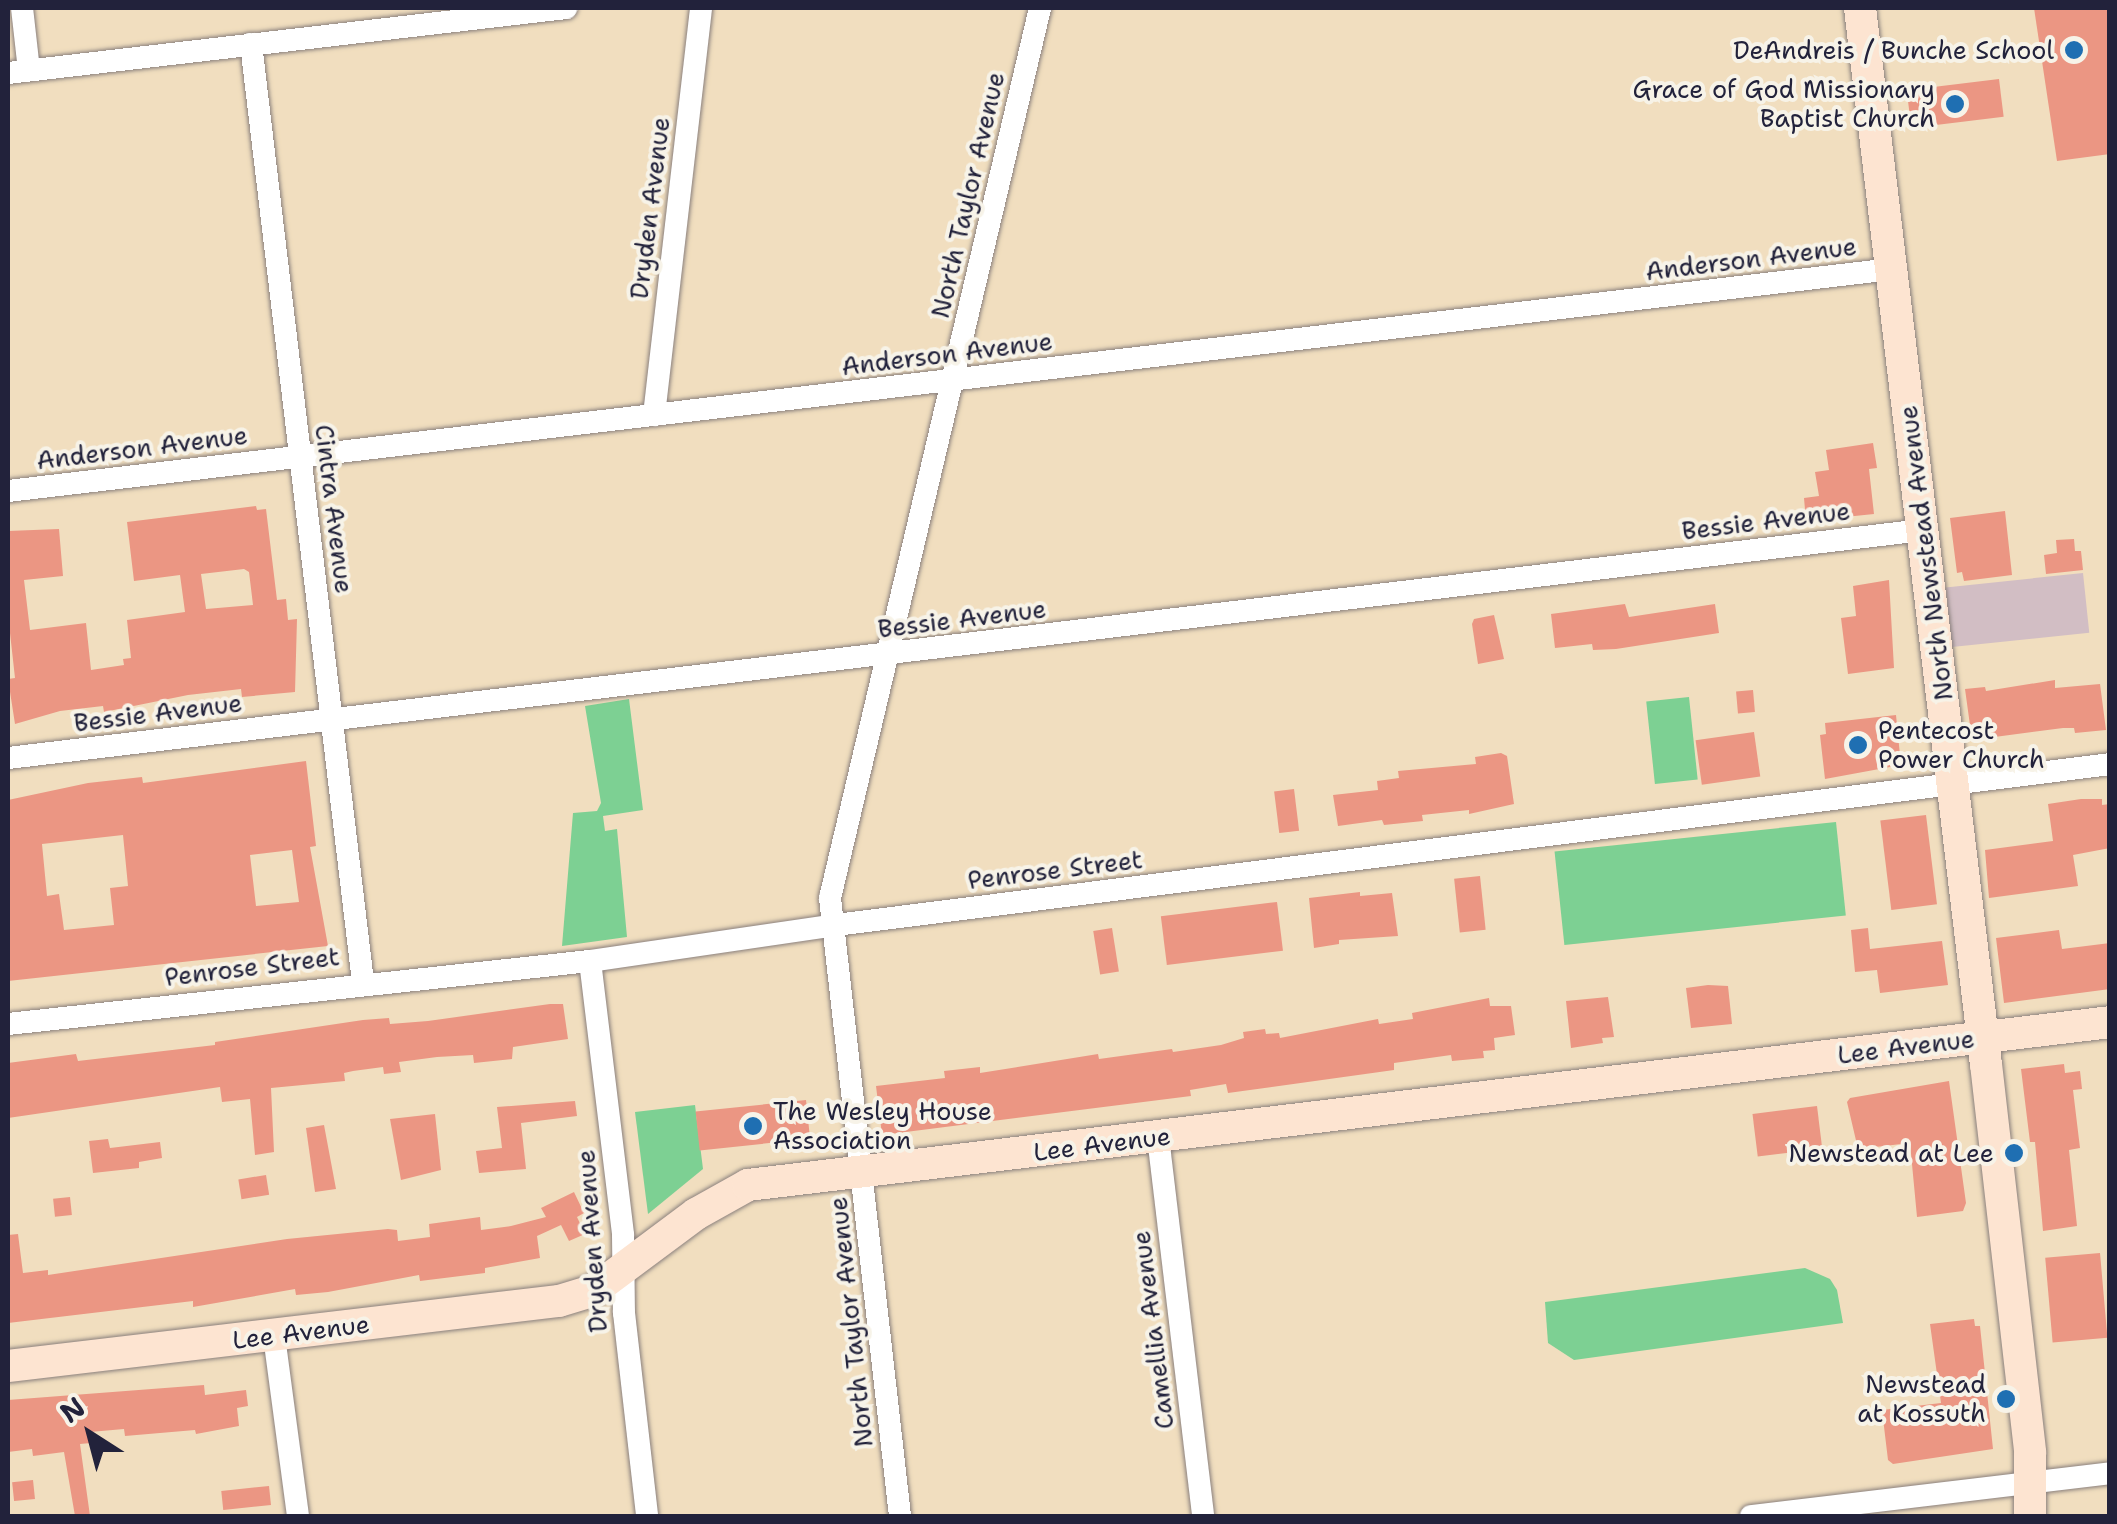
<!DOCTYPE html>
<html>
<head>
<meta charset="utf-8">
<style>
  body { margin:0 }
  #map { position:relative; width:2117px; height:1524px; overflow:hidden; background:#f1debf; font-family:"Shantell Sans",sans-serif }
  div>[style] { position:absolute }
  [style*='--x'] { left:calc(var(--x)*1px); top:calc(var(--y)*1px); width:calc(var(--w)*1px); rotate:calc(var(--a)*1deg) }
  .industrial>* { inset:0; background:#d2bec4; transform-origin:0 0 }
  .green>* { inset:0; background:#7dd093; transform-origin:0 0 }
  .building>* { inset:0; background:#eb9683; transform-origin:0 0 }
  .roads { filter:drop-shadow(0 0 2px #8a807d) drop-shadow(0 0 2px #8a807d) }
  .street>* { height:22px; margin:-11px; padding:0 11px; transform-origin:11px; border-radius:11px; background:#fff }
  .secondary>* { height:32px; margin:-16px; padding:0 16px; transform-origin:16px; border-radius:16px; background:#fde4d1 }
  .dots>* { width:28px; height:28px; translate:-50% -50%; box-sizing:border-box; border:5px solid #f7f3e8; border-radius:50% }
  span { translate:-50% -50%; white-space:nowrap; text-align:center; line-height:1.15; -webkit-text-stroke:8px #f7f3e8; paint-order:stroke }
  .poi-label { font-size:25px; color:#22223b }
  .right { translate:-100% -50%; text-align:right }
  .left { translate:0 -50%; text-align:left }
  .street-label { font-size:25px; color:#22223b }
  .frame { position:absolute; inset:0; border:10px solid #22223b; pointer-events:none }
  .north { position:absolute; left:40px; top:1384px; width:100px; height:100px; -webkit-text-stroke:8px #f7f3e8; paint-order:stroke; rotate:324deg; font-size:28px; font-weight:700; line-height:40px; text-align:center; color:#22223b }
  .north::after { content:''; display:block; margin:auto; width:35px; height:45px; background:#22223b; clip-path:polygon(50% 0,100% 100%,50% 72%,0 100%) }
</style>
</head>
<body>
<div id="map">
  <div class="industrial">
    <div style="left:2083px;top:573px;width:60px;height:138px;rotate:84deg"></div>
  </div>
  <div class="green">
    <div style="left:1689px;top:697px;width:83px;height:43px;rotate:84deg"></div>
    <div style="clip-path:polygon(629px 699px,643px 810px,603px 816px,605px 831px,617px 829px,627px 937px,562px 946px,573px 813px,597px 811px,601px 803px,585px 706px)"></div>
    <div style="left:1836px;top:822px;width:94px;height:283px;rotate:84deg"></div>
    <div style="clip-path:polygon(695px 1105px,703px 1169px,648px 1214px,635px 1112px)"></div>
    <div style="clip-path:polygon(1805px 1268px,1830px 1279px,1837px 1290px,1843px 1323px,1574px 1360px,1548px 1343px,1545px 1302px)"></div>
  </div>
  <div class="building">
    <div style="clip-path:polygon(2034px 8px,2110px 8px,2110px 154px,2057px 161px)"></div>
    <div style="left:1999px;top:79px;width:38px;height:93px;rotate:83deg"></div>
    <div style="clip-path:polygon(1873px 443px,1877px 468px,1869px 469px,1874px 514px,1806px 521px,1804px 498px,1819px 496px,1815px 472px,1829px 470px,1826px 450px)"></div>
    <div style="clip-path:polygon(evenodd,256px 506px,257px 510px,266px 509px,277px 600px,286px 599px,288px 620px,297px 619px,295px 692px,242px 697px,241px 689px,188px 695px,104px 712px,103px 706px,60px 711px,15px 724px,8px 679px,15px 678px,8px 615px,8px 531px,59px 529px,63px 576px,24px 580px,30px 630px,86px 623px,91px 670px,124px 665px,123px 659px,131px 658px,127px 620px,185px 612px,180px 575px,134px 581px,127px 522px,256px 506px,244px 569px,249px 572px,253px 605px,206px 609px,201px 574px,244px 569px)"></div>
    <div style="clip-path:polygon(2005px 511px,2012px 575px,1964px 581px,1962px 572px,1957px 573px,1950px 518px)"></div>
    <div style="clip-path:polygon(2074px 539px,2075px 551px,2081px 551px,2083px 570px,2046px 574px,2044px 555px,2057px 553px,2056px 540px)"></div>
    <div style="clip-path:polygon(1889px 580px,1894px 668px,1848px 674px,1841px 618px,1856px 616px,1853px 586px)"></div>
    <div style="clip-path:polygon(1625px 604px,1629px 617px,1715px 604px,1719px 633px,1616px 649px,1593px 650px,1592px 644px,1555px 648px,1551px 614px)"></div>
    <div style="clip-path:polygon(1494px 615px,1504px 659px,1478px 664px,1472px 624px,1474px 619px)"></div>
    <div style="clip-path:polygon(2055px 680px,2055px 688px,2100px 684px,2106px 730px,2075px 733px,2074px 728px,2063px 728px,1972px 740px,1965px 689px,1985px 687px,1986px 691px)"></div>
    <div style="left:1753px;top:690px;width:22px;height:17px;rotate:85deg"></div>
    <div style="clip-path:polygon(1896px 715px,1901px 765px,1825px 779px,1820px 735px,1826px 734px,1825px 723px)"></div>
    <div style="left:1754px;top:732px;width:45px;height:59px;rotate:82deg"></div>
    <div style="clip-path:polygon(1501px 753px,1507px 756px,1514px 804px,1469px 814px,1469px 810px,1422px 815px,1423px 821px,1384px 825px,1382px 820px,1338px 826px,1333px 795px,1378px 790px,1377px 781px,1399px 778px,1398px 771px,1476px 764px,1475px 757px)"></div>
    <div style="clip-path:polygon(evenodd,306px 761px,316px 846px,310px 847px,328px 946px,8px 981px,8px 800px,88px 783px,142px 777px,143px 783px,306px 761px,123px 835px,128px 886px,110px 888px,114px 925px,64px 930px,59px 894px,47px 896px,42px 844px,123px 835px,306px 761px,292px 850px,299px 902px,256px 906px,250px 855px,292px 850px)"></div>
    <div style="left:1294px;top:789px;width:42px;height:20px;rotate:83deg"></div>
    <div style="clip-path:polygon(2081px 799px,2102px 799px,2102px 805px,2110px 804px,2110px 848px,2073px 855px,2078px 886px,1989px 898px,1985px 850px,2053px 841px,2048px 804px)"></div>
    <div style="left:1926px;top:815px;width:90px;height:46px;rotate:83deg"></div>
    <div style="left:1480px;top:876px;width:54px;height:26px;rotate:84deg"></div>
    <div style="clip-path:polygon(1360px 892px,1360px 896px,1392px 893px,1398px 936px,1339px 940px,1339px 944px,1314px 948px,1309px 898px)"></div>
    <div style="left:1277px;top:902px;width:49px;height:117px;rotate:83deg"></div>
    <div style="left:1112px;top:928px;width:44px;height:19px;rotate:81deg"></div>
    <div style="clip-path:polygon(1868px 928px,1870px 949px,1942px 941px,1948px 985px,1880px 993px,1877px 970px,1855px 972px,1851px 930px)"></div>
    <div style="clip-path:polygon(2059px 930px,2062px 949px,2110px 943px,2110px 989px,2004px 1003px,1996px 938px)"></div>
    <div style="clip-path:polygon(1708px 985px,1728px 986px,1732px 1024px,1691px 1028px,1686px 988px)"></div>
    <div style="clip-path:polygon(1608px 997px,1614px 1037px,1602px 1038px,1603px 1043px,1571px 1048px,1566px 1001px)"></div>
    <div style="clip-path:polygon(1489px 998px,1490px 1006px,1511px 1006px,1515px 1035px,1494px 1038px,1495px 1050px,1483px 1051px,1484px 1058px,1452px 1061px,1451px 1055px,1394px 1063px,1394px 1070px,1228px 1093px,1226px 1084px,1190px 1090px,1191px 1096px,882px 1135px,876px 1086px,945px 1078px,944px 1071px,980px 1067px,980px 1073px,1098px 1054px,1099px 1059px,1172px 1049px,1173px 1052px,1221px 1045px,1244px 1038px,1243px 1032px,1265px 1029px,1266px 1034px,1279px 1033px,1280px 1038px,1378px 1019px,1379px 1024px,1413px 1019px,1412px 1013px)"></div>
    <div style="clip-path:polygon(550px 1004px,563px 1004px,568px 1039px,513px 1047px,512px 1059px,474px 1063px,473px 1055px,437px 1057px,399px 1062px,401px 1072px,384px 1074px,383px 1067px,353px 1071px,344px 1073px,345px 1081px,271px 1088px,274px 1152px,255px 1155px,250px 1099px,222px 1102px,220px 1087px,8px 1118px,8px 1063px,76px 1054px,78px 1061px,215px 1045px,215px 1042px,363px 1020px,389px 1018px,390px 1024px,428px 1021px)"></div>
    <div style="clip-path:polygon(2064px 1064px,2065px 1073px,2080px 1071px,2082px 1089px,2073px 1090px,2080px 1148px,2069px 1150px,2077px 1226px,2043px 1231px,2035px 1142px,2030px 1142px,2021px 1069px)"></div>
    <div style="clip-path:polygon(1949px 1081px,1966px 1203px,1963px 1211px,1917px 1217px,1910px 1143px,1858px 1149px,1847px 1102px,1850px 1098px)"></div>
    <div style="left:806px;top:1100px;width:39px;height:111px;rotate:84deg"></div>
    <div style="clip-path:polygon(575px 1101px,577px 1116px,521px 1123px,526px 1169px,479px 1173px,476px 1151px,502px 1148px,497px 1107px)"></div>
    <div style="left:1817px;top:1106px;width:43px;height:65px;rotate:83deg"></div>
    <div style="clip-path:polygon(435px 1114px,441px 1170px,401px 1180px,390px 1119px)"></div>
    <div style="clip-path:polygon(324px 1125px,336px 1189px,315px 1192px,306px 1128px)"></div>
    <div style="clip-path:polygon(108px 1139px,110px 1148px,160px 1142px,162px 1158px,139px 1162px,139px 1168px,93px 1173px,89px 1141px)"></div>
    <div style="left:266px;top:1175px;width:20px;height:28px;rotate:81deg"></div>
    <div style="clip-path:polygon(574px 1192px,584px 1213px,577px 1217px,585px 1234px,569px 1241px,561px 1225px,537px 1236px,540px 1258px,485px 1268px,485px 1273px,420px 1281px,419px 1275px,328px 1292px,296px 1295px,295px 1289px,193px 1307px,193px 1301px,8px 1323px,8px 1235px,18px 1234px,23px 1273px,48px 1270px,48px 1275px,287px 1239px,388px 1229px,397px 1230px,398px 1241px,430px 1237px,429px 1224px,480px 1217px,481px 1230px,511px 1226px,546px 1217px,541px 1208px)"></div>
    <div style="left:70px;top:1197px;width:18px;height:17px;rotate:84deg"></div>
    <div style="left:2100px;top:1253px;width:85px;height:55px;rotate:85deg"></div>
    <div style="clip-path:polygon(1974px 1319px,1975px 1326px,1980px 1326px,1993px 1449px,1893px 1464px,1888px 1460px,1882px 1410px,1941px 1403px,1930px 1324px)"></div>
    <div style="clip-path:polygon(204px 1385px,205px 1395px,246px 1390px,248px 1406px,237px 1408px,239px 1426px,196px 1434px,195px 1430px,125px 1436px,124px 1429px,90px 1432px,91px 1443px,80px 1444px,90px 1516px,75px 1516px,64px 1452px,33px 1456px,32px 1449px,8px 1452px,8px 1400px)"></div>
    <div style="left:33px;top:1480px;width:19px;height:21px;rotate:84deg"></div>
    <div style="left:269px;top:1486px;width:19px;height:48px;rotate:84deg"></div>
  </div>
  <div class="roads">
    <div class="street">
      <div style="--x:22;--y:8;--w:62;--a:83.6"></div>
      <div style="--x:251;--y:44;--w:945;--a:83.19"></div>
      <div style="--x:8;--y:73;--w:562;--a:-6.64"></div>
      <div style="--x:654;--y:415;--w:410;--a:-83.4"></div>
      <div style="--x:8;--y:491;--w:1897;--a:-6.72"></div>
      <div style="--x:8;--y:758;--w:1929;--a:-6.79"></div>
      <div style="--x:590;--y:961;--w:276;--a:83.1"></div>
      <div style="--x:623;--y:1235;--w:78;--a:89.3"></div>
      <div style="--x:624;--y:1313;--w:204;--a:83.5"></div>
      <div style="--x:8;--y:1024;--w:585;--a:-6.18"></div>
      <div style="--x:590;--y:961;--w:249;--a:-8.3"></div>
      <div style="--x:836;--y:925;--w:1284;--a:-7.2"></div>
      <div style="--x:1158;--y:1137;--w:382;--a:83.2"></div>
      <div style="--x:274;--y:1336;--w:182;--a:82.4"></div>
      <div style="--x:900;--y:1516;--w:622;--a:-96.46"></div>
      <div style="--x:830;--y:898;--w:914;--a:-76.72"></div>
      <div style="--x:1751;--y:1516;--w:362;--a:-6.8"></div>
    </div>
    <div class="secondary">
      <div style="--x:1860;--y:8;--w:1063;--a:83.2"></div>
      <div style="--x:1986;--y:1064;--w:391;--a:83.5"></div>
      <div style="--x:2030;--y:1453;--w:63;--a:90"></div>
      <div style="--x:8;--y:1366;--w:555;--a:-6.73"></div>
      <div style="--x:559;--y:1301;--w:37;--a:-17"></div>
      <div style="--x:594;--y:1290;--w:127;--a:-36.7"></div>
      <div style="--x:696;--y:1214;--w:60;--a:-29.1"></div>
      <div style="--x:748;--y:1185;--w:1372;--a:-6.82"></div>
    </div>
  </div>
  <div class="dots">
    <div style="left:2074px;top:50px;background:#1f6fb2"></div>
    <div style="left:1955px;top:104px;background:#1f6fb2"></div>
    <div style="left:1858px;top:745px;background:#1f6fb2"></div>
    <div style="left:753px;top:1126px;background:#1f6fb2"></div>
    <div style="left:2014px;top:1153px;background:#1f6fb2"></div>
    <div style="left:2006px;top:1399px;background:#1f6fb2"></div>
  </div>
  <div class="poi-label">
    <span class="right" style="left:2054px;top:50px">DeAndreis / Bunche School</span>
    <span class="right" style="left:1935px;top:104px">Grace of God Missionary<br>Baptist Church</span>
    <span class="left" style="left:1878px;top:745px">Pentecost<br>Power Church</span>
    <span class="left" style="left:773px;top:1126px">The Wesley House<br>Association</span>
    <span class="right" style="left:1994px;top:1153px">Newstead at Lee</span>
    <span class="right" style="left:1986px;top:1399px">Newstead<br>at Kossuth</span>
  </div>
  <div class="street-label">
    <span style="left:968px;top:195px;rotate:-77deg">North Taylor Avenue</span>
    <span style="left:650px;top:208px;rotate:-83deg">Dryden Avenue</span>
    <span style="left:1751px;top:259px;rotate:-7deg">Anderson Avenue</span>
    <span style="left:947px;top:354px;rotate:-7deg">Anderson Avenue</span>
    <span style="left:142px;top:448px;rotate:-7deg">Anderson Avenue</span>
    <span style="left:334px;top:509px;rotate:83deg">Cintra Avenue</span>
    <span style="left:1766px;top:521px;rotate:-7deg">Bessie Avenue</span>
    <span style="left:1926px;top:553px;rotate:-97deg">North Newstead Avenue</span>
    <span style="left:962px;top:619px;rotate:-7deg">Bessie Avenue</span>
    <span style="left:158px;top:713px;rotate:-7deg">Bessie Avenue</span>
    <span style="left:1055px;top:870px;rotate:-7deg">Penrose Street</span>
    <span style="left:252px;top:967px;rotate:-7deg">Penrose Street</span>
    <span style="left:1906px;top:1047px;rotate:-7deg">Lee Avenue</span>
    <span style="left:1102px;top:1144px;rotate:-7deg">Lee Avenue</span>
    <span style="left:592px;top:1241px;rotate:-94deg">Dryden Avenue</span>
    <span style="left:851px;top:1322px;rotate:-96deg">North Taylor Avenue</span>
    <span style="left:1153px;top:1330px;rotate:-97deg">Camellia Avenue</span>
    <span style="left:301px;top:1332px;rotate:-7deg">Lee Avenue</span>
  </div>
  <div class="frame"></div>
  <div class="north">N</div>
</div>
</body>
</html>
